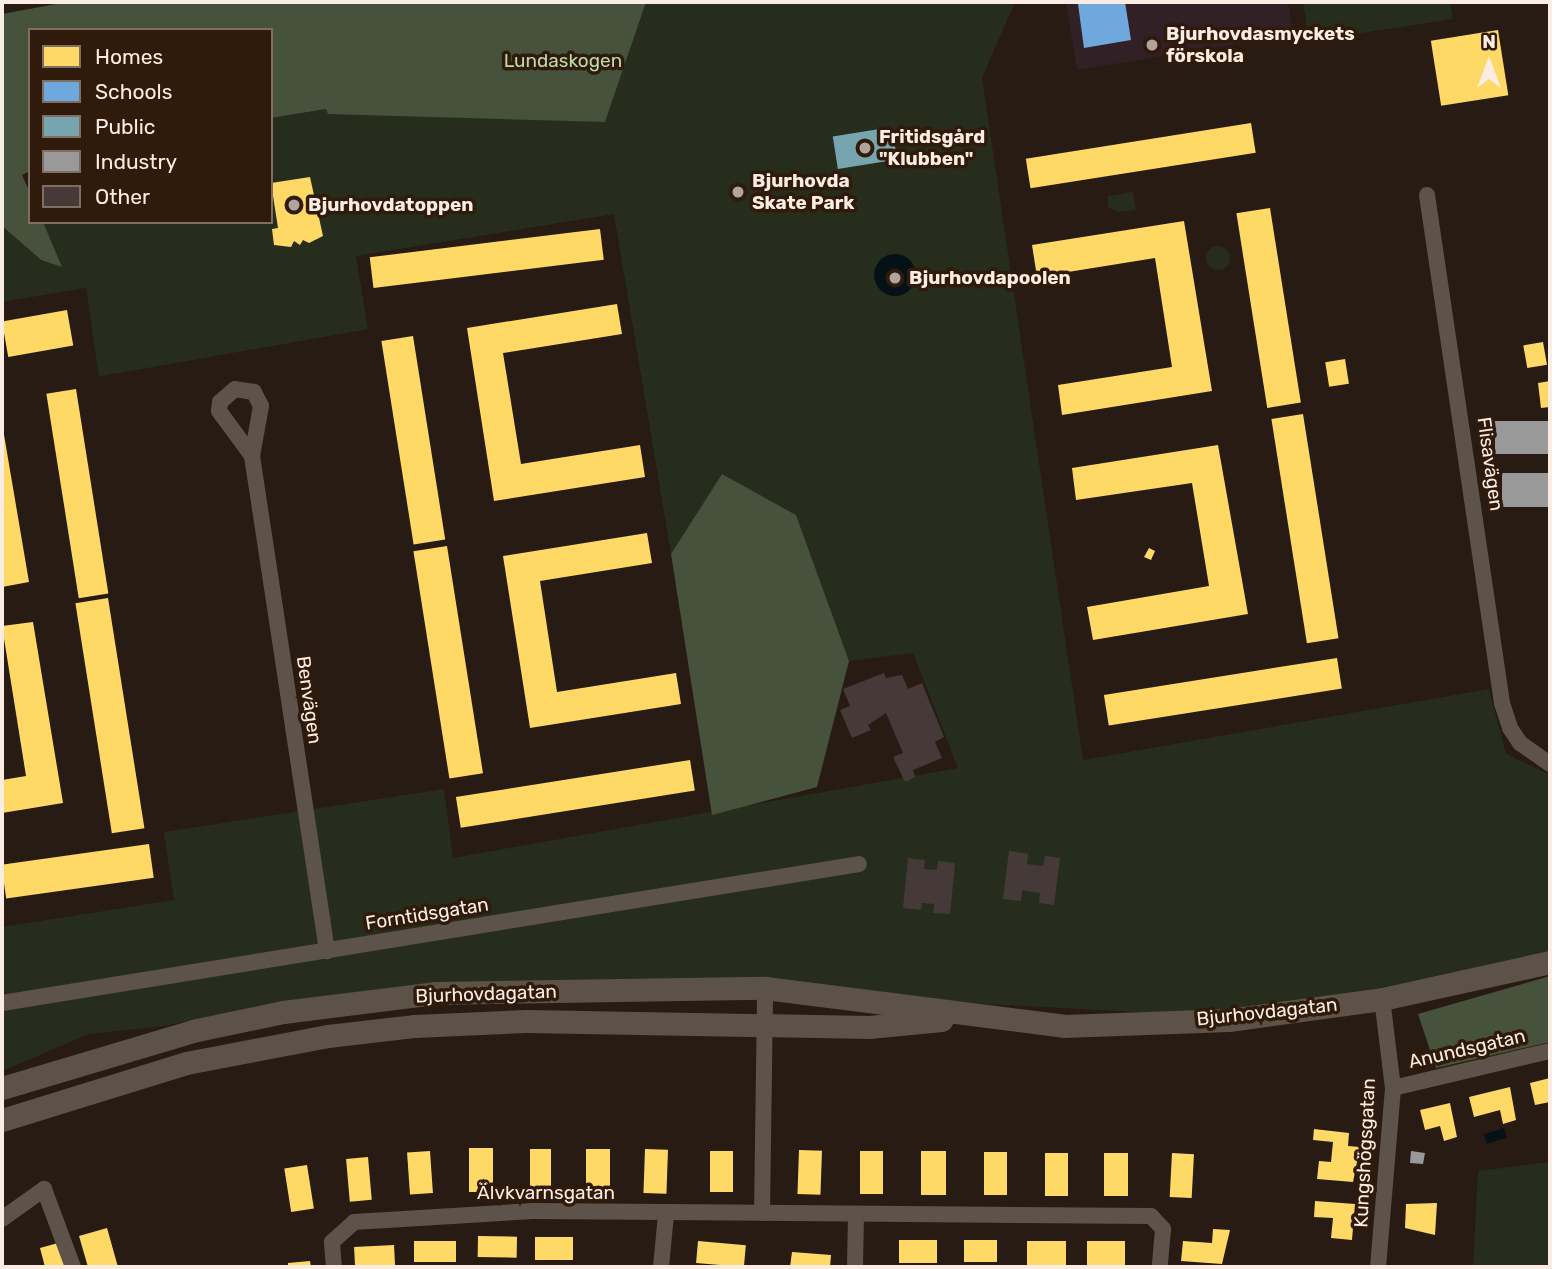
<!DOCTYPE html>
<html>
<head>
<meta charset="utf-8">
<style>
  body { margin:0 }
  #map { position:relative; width:1552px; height:1269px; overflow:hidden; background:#271b14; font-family:Rubik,sans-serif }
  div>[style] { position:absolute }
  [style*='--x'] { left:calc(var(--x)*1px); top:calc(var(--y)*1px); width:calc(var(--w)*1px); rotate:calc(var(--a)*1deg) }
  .education>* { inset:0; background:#312026 }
  .green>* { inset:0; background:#262d1d }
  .round { border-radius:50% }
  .forest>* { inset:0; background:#47523c }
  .water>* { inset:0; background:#041116; transform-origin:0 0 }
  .homes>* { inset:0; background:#ffd966; transform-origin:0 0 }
  .schools>* { inset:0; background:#6fa8dc }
  .public>* { inset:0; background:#76a5af; transform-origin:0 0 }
  .industry>* { inset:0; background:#999; transform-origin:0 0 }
  .building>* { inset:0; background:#453a38 }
  .minor>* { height:16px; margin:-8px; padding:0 8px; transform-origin:8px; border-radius:8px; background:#5d534b }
  .secondary>* { height:23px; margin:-11.5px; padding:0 11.5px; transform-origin:11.5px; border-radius:11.5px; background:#5c5248 }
  .dots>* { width:19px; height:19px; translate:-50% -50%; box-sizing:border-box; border:4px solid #2f1a0c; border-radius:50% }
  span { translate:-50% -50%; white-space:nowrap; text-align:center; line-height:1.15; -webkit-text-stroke:7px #2f1a0c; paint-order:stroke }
  .poi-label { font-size:19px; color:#fcede4; font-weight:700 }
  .left { translate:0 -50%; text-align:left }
  .park-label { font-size:19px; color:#bddba9 }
  .street-label { font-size:19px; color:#fcede4 }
  .frame { position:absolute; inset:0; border:4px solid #fcede4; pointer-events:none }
  .legend { position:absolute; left:28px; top:28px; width:245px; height:196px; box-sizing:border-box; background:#2f1a0c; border:2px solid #816e62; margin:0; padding:9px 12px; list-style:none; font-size:21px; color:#fcede4 }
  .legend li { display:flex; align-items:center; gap:14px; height:35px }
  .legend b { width:35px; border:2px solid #816e62 }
  .north { position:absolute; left:1454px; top:28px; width:70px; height:70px; -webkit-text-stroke:5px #2f1a0c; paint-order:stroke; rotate:0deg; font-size:19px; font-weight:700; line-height:28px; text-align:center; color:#fcede4 }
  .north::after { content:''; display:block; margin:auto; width:24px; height:32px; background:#fcede4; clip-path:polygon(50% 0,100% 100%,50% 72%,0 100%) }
</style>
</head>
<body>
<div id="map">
  <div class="education">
    <div style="clip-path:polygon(1066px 2px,1288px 2px,1293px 35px,1077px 70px)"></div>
  </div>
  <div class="green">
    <div style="clip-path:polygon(646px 2px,1015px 2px,982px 78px,1083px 760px,1489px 689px,1506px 754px,1550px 775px,1550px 952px,1373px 989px,1192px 1015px,986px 1004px,765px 985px,300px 999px,164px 1026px,89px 1034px,2px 1071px,2px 927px,174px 900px,164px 832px,444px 789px,453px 858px,958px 768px,913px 653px,849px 661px,796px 515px,722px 474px,671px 554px,614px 214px,356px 256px,368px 329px,119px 373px,99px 376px,86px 288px,2px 302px,2px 226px,40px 260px,62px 267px,43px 222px,271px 222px,271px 118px,327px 109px,605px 122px)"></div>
    <div style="clip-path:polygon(1303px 2px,1450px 2px,1453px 19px,1309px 41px)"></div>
    <div style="clip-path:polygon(1133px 192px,1136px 210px,1117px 212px,1108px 207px,1108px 196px)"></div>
    <div class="round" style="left:1206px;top:246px;width:24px;height:24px"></div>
    <div style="clip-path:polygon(1550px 1162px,1550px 1267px,1473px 1267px,1478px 1171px)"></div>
  </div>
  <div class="forest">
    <div style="clip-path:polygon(67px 2px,646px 2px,605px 122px,328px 114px,326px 109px,271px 118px,271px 30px,30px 30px,30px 171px,22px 175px,30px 193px,30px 222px,43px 222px,62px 267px,41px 260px,2px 226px,2px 14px)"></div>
    <div style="clip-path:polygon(722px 474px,796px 515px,849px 661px,817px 787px,712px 815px,671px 554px)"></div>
    <div style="clip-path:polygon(1550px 976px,1550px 1042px,1436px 1068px,1418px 1014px)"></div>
  </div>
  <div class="water">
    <div class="round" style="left:874px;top:254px;width:42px;height:42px"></div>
    <div style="left:1504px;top:1128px;width:10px;height:21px;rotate:73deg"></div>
  </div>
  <div class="homes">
    <div style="left:1498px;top:30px;width:66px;height:68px;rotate:81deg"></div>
    <div style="left:1251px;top:123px;width:30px;height:228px;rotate:81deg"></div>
    <div style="clip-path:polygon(310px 177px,323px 236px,309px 243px,303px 240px,300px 245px,294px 241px,291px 247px,274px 245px,272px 229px,278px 228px,271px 183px)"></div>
    <div style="left:1270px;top:208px;width:197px;height:34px;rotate:81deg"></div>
    <div style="clip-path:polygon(1184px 221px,1212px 391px,1062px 415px,1058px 385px,1172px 367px,1155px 258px,1037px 277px,1032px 245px)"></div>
    <div style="left:600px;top:229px;width:31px;height:232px;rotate:83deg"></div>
    <div style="clip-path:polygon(617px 304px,622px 334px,503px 353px,521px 464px,640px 445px,645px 477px,494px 501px,467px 328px)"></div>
    <div style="left:67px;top:310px;width:36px;height:66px;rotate:80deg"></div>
    <div style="left:413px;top:336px;width:206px;height:32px;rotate:81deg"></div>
    <div style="left:1543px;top:342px;width:23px;height:20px;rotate:80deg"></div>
    <div style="left:1345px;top:359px;width:25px;height:20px;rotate:81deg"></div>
    <div style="clip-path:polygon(1550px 381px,1550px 407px,1541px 408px,1538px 383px)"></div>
    <div style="left:76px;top:389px;width:207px;height:30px;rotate:81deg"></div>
    <div style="left:1303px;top:414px;width:227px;height:32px;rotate:81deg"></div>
    <div style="clip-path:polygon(2px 423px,29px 582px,2px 587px)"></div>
    <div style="clip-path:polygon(1218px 445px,1248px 614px,1093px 640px,1087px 607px,1209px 586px,1192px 483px,1076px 500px,1072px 468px)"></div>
    <div style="clip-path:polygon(647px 533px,652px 563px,540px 581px,557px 692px,676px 673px,681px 704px,530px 728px,503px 556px)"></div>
    <div style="left:447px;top:546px;width:230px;height:34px;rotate:81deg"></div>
    <div style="clip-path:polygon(1149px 548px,1155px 551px,1151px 560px,1144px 557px)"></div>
    <div style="left:108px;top:598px;width:233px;height:33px;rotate:81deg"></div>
    <div style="clip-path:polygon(33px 622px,63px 803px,2px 813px,2px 780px,26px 776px,2px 626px)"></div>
    <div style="left:1337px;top:658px;width:31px;height:236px;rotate:81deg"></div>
    <div style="left:690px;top:760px;width:31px;height:237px;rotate:81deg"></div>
    <div style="left:149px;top:844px;width:34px;height:149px;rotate:82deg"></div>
    <div style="clip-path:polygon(1550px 1078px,1550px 1102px,1535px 1105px,1530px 1083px)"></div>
    <div style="clip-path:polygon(1510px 1087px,1516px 1120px,1503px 1124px,1500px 1110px,1474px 1117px,1469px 1097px)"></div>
    <div style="clip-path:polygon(1450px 1103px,1457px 1137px,1444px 1141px,1440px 1126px,1425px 1130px,1420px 1110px)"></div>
    <div style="clip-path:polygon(1314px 1129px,1349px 1133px,1348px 1146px,1360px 1147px,1353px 1182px,1317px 1179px,1319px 1161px,1331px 1162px,1333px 1142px,1313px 1140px)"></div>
    <div style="left:469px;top:1148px;width:24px;height:44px"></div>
    <div style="left:530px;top:1149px;width:21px;height:43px"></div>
    <div style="left:586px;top:1149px;width:24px;height:42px"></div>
    <div style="left:645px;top:1149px;width:23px;height:44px;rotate:2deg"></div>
    <div style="left:799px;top:1150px;width:23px;height:44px;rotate:2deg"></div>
    <div style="left:430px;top:1151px;width:42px;height:23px;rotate:86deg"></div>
    <div style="left:710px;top:1151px;width:23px;height:41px"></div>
    <div style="left:860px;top:1151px;width:23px;height:43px"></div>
    <div style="left:921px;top:1151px;width:25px;height:44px"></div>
    <div style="left:984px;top:1152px;width:23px;height:43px"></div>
    <div style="left:1045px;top:1153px;width:23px;height:43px"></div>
    <div style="left:1104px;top:1153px;width:24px;height:43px"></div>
    <div style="left:1172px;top:1153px;width:22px;height:44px;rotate:3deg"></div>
    <div style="left:368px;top:1157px;width:43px;height:22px;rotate:85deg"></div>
    <div style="left:307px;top:1165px;width:44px;height:23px;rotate:81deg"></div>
    <div style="clip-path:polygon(1315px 1201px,1355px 1204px,1352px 1240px,1331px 1238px,1333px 1218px,1314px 1217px)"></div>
    <div style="clip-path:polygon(1437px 1203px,1435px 1235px,1405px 1228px,1406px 1204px)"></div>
    <div style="clip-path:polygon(107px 1228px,118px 1267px,88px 1267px,79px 1236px)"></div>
    <div style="clip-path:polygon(1213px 1229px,1230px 1230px,1222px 1264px,1181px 1261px,1183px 1241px,1212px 1243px)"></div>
    <div style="left:478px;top:1236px;width:39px;height:21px;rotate:1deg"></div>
    <div style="left:535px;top:1237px;width:38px;height:23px"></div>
    <div style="left:899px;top:1240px;width:38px;height:23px"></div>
    <div style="left:964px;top:1240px;width:33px;height:22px"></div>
    <div style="left:456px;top:1241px;width:21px;height:42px;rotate:90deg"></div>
    <div style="left:698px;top:1241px;width:48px;height:22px;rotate:5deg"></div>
    <div style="left:1027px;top:1241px;width:39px;height:25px"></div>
    <div style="left:1087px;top:1241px;width:38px;height:25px"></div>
    <div style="clip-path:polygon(58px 1243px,66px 1267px,45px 1267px,40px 1248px)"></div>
    <div style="left:394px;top:1245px;width:22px;height:40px;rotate:87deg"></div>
    <div style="clip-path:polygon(792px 1252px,831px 1255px,830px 1267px,790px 1267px)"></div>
    <div style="clip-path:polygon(310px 1261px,311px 1267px,288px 1267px,288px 1263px)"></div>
  </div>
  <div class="schools">
    <div style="clip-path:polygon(1125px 2px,1131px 40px,1084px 48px,1078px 4px)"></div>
  </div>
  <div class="public">
    <div style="left:892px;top:127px;width:33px;height:60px;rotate:81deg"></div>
  </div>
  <div class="industry">
    <div style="left:1550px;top:421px;width:33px;height:55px;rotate:90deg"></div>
    <div style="left:1550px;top:473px;width:34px;height:48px;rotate:90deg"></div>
    <div style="clip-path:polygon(1411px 1151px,1425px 1153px,1423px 1164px,1410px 1163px)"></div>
  </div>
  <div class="building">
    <div style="clip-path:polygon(884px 673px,886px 678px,902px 675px,908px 689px,922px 683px,944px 737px,935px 742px,942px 758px,913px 770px,915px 777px,905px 782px,893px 757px,903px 753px,886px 713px,868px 725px,871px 730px,852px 738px,840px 710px,850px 706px,843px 689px)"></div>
    <div style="clip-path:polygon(1009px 851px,1028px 854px,1027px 864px,1043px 866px,1045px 856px,1060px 858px,1054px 905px,1039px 903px,1040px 893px,1022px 890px,1021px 901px,1003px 899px)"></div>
    <div style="clip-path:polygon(908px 858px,925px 860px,924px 869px,937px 870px,938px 861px,955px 863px,950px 914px,933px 913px,934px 904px,922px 903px,921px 910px,903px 908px)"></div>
  </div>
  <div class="minor">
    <div style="--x:1427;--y:195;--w:514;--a:81.6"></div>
    <div style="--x:1502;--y:703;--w:26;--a:72"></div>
    <div style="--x:1510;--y:728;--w:18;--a:56"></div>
    <div style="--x:1520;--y:743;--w:37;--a:35"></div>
    <div style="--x:252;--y:456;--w:51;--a:-79.8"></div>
    <div style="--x:261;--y:406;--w:16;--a:-117"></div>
    <div style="--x:254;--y:392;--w:19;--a:-171"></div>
    <div style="--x:235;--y:389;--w:20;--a:139"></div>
    <div style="--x:220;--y:402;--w:9;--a:96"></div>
    <div style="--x:219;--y:411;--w:56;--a:53.7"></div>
    <div style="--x:252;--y:456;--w:501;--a:81.38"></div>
    <div style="--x:2;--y:1003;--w:868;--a:-9.21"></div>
    <div style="--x:1393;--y:1088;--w:161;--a:-13.3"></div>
    <div style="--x:762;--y:1213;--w:225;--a:-89.2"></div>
    <div style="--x:2;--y:1219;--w:52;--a:-35.5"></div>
    <div style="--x:44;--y:1189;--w:83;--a:69.6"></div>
    <div style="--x:334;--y:1267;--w:25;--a:-95"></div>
    <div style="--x:332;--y:1242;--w:30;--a:-42"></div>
    <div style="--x:354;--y:1222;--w:179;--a:-3.5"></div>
    <div style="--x:533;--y:1211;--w:618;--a:0.46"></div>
    <div style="--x:1151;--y:1216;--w:18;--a:47"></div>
    <div style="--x:1163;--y:1229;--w:38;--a:95"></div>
    <div style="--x:661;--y:1267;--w:53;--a:-84.6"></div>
    <div style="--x:855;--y:1267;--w:53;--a:-88.9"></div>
    <div style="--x:1378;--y:1267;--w:180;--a:-85.2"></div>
    <div style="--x:1393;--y:1088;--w:90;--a:-97"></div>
  </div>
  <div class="secondary">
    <div style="--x:2;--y:1088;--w:203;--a:-16.6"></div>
    <div style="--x:197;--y:1030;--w:88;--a:-11.8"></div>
    <div style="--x:283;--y:1012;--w:153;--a:-7.1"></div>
    <div style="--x:435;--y:993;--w:330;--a:-0.9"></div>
    <div style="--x:765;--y:988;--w:301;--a:7.2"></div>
    <div style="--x:1064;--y:1026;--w:165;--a:-2.1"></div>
    <div style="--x:1229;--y:1020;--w:154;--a:-7.8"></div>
    <div style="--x:1382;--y:999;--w:172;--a:-12.4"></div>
    <div style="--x:2;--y:1120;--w:193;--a:-17.2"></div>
    <div style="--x:186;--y:1063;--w:145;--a:-10.8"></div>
    <div style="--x:328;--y:1036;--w:88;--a:-6.6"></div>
    <div style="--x:415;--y:1026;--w:111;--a:-2.6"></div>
    <div style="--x:526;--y:1021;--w:343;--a:1"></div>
    <div style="--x:869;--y:1027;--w:73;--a:-5.5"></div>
  </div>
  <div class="dots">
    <div style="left:1152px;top:45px;background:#b1a49b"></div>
    <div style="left:865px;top:148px;background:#b1a49b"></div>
    <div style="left:738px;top:192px;background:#b1a49b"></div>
    <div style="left:294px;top:205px;background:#b1a49b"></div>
    <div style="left:895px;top:278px;background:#b1a49b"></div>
  </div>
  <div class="poi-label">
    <span class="left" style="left:1166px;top:45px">Bjurhovdasmyckets<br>förskola</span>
    <span class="left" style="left:879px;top:148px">Fritidsgård<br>"Klubben"</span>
    <span class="left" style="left:752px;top:192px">Bjurhovda<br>Skate Park</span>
    <span class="left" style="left:308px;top:205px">Bjurhovdatoppen</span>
    <span class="left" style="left:909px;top:278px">Bjurhovdapoolen</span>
  </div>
  <div class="park-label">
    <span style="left:563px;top:61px">Lundaskogen</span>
  </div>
  <div class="street-label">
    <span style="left:1490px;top:464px;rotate:82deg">Flisavägen</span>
    <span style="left:309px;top:700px;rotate:82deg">Benvägen</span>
    <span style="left:427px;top:914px;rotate:-9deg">Forntidsgatan</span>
    <span style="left:486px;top:994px;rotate:-2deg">Bjurhovdagatan</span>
    <span style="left:1267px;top:1012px;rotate:-6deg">Bjurhovdagatan</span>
    <span style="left:1467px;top:1049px;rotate:-13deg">Anundsgatan</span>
    <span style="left:1365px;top:1153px;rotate:-87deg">Kungshögsgatan</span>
    <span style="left:546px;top:1193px">Älvkvarnsgatan</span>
  </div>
  <div class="frame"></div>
  <ul class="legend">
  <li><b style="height:19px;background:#ffd966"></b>Homes</li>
  <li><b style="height:19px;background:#6fa8dc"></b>Schools</li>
  <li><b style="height:19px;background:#76a5af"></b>Public</li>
  <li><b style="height:19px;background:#999"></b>Industry</li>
  <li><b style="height:19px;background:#453a38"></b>Other</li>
  </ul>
  <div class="north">N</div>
</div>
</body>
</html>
